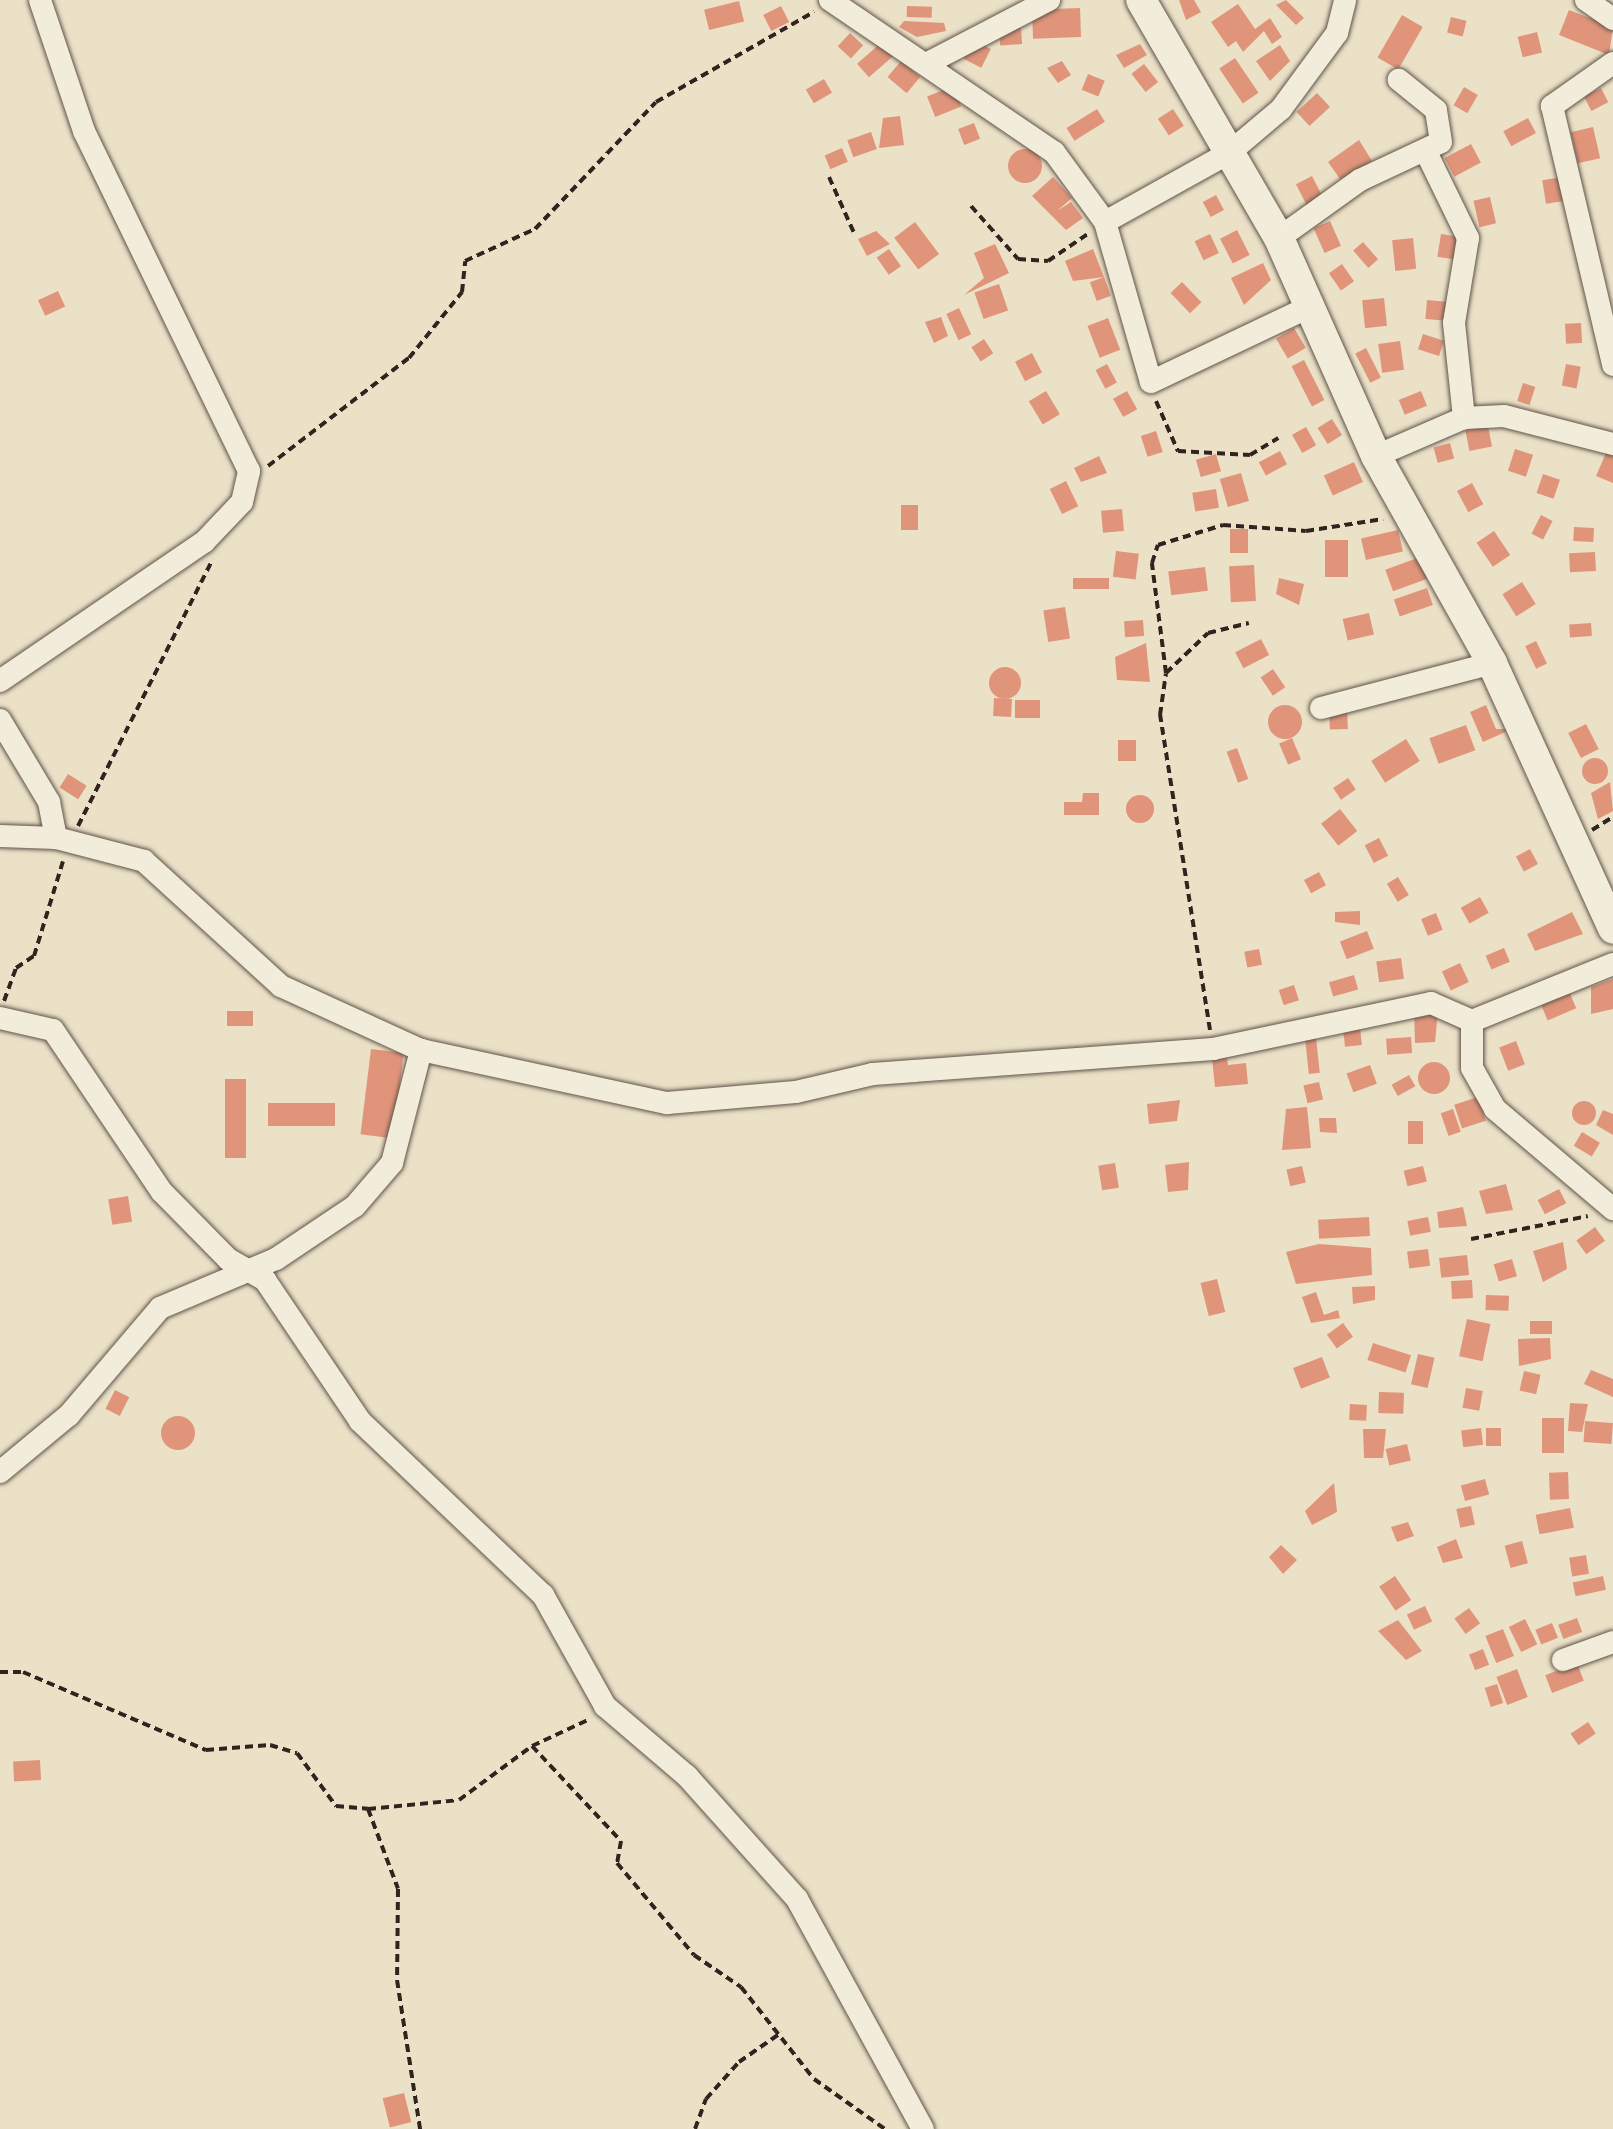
<!DOCTYPE html>
<html>
<head>
<meta charset="utf-8">
<style>
  body { margin:0 }
  #map { position:relative; width:1613px; height:2129px; overflow:hidden; background:#ebe1c7; font-family:"IM FELL DW Pica",serif }
  div>[style] { position:absolute }
  [style*='--x'] { left:calc(var(--x)*1px); top:calc(var(--y)*1px); width:calc(var(--w)*1px); rotate:calc(var(--a)*1deg) }
  .building>* { inset:0; background:#e0957b; transform-origin:0 0 }
  .round { border-radius:50% }
  .path>* { height:4px; margin-top:-2px; transform-origin:0; background:repeating-linear-gradient(90deg,#31241f 0 8px,transparent 0 13px) }
  .roads { filter:drop-shadow(0 0 2px #605349) drop-shadow(0 0 2px #605349) }
  .street>* { height:22px; margin:-11px; padding:0 11px; transform-origin:11px; border-radius:11px; background:#f2ecdb }
  .secondary>* { height:30px; margin:-15px; padding:0 15px; transform-origin:15px; border-radius:15px; background:#f2ecdb }
  span { translate:-50% -50%; white-space:nowrap; text-align:center; line-height:1.15; -webkit-text-stroke:8px #f2ecdb; paint-order:stroke }
</style>
</head>
<body>
<div id="map">
  <div class="building">
    <div style="clip-path:polygon(1179px 0,1194px 0,1201px 12px,1186px 20px)"></div>
    <div style="clip-path:polygon(1286px 0,1304px 18px,1296px 25px,1276px 5px)"></div>
    <div style="left:739px;top:1px;width:21px;height:36px;rotate:76deg"></div>
    <div style="clip-path:polygon(1238px 4px,1255px 29px,1270px 18px,1282px 37px,1272px 44px,1264px 31px,1243px 52px,1236px 41px,1228px 47px,1211px 22px)"></div>
    <div style="left:781px;top:6px;width:18px;height:20px;rotate:63deg"></div>
    <div style="left:907px;top:6px;width:25px;height:11px;rotate:2deg"></div>
    <div style="left:1080px;top:8px;width:29px;height:48px;rotate:88deg"></div>
    <div style="clip-path:polygon(1569px 10px,1613px 27px,1609px 55px,1559px 35px)"></div>
    <div style="left:1402px;top:15px;width:24px;height:49px;rotate:30deg"></div>
    <div style="left:1451px;top:17px;width:16px;height:16px;rotate:14deg"></div>
    <div style="clip-path:polygon(904px 21px,944px 23px,946px 31px,917px 37px,899px 27px)"></div>
    <div style="left:1021px;top:28px;width:16px;height:22px;rotate:86deg"></div>
    <div style="left:1537px;top:32px;width:21px;height:20px;rotate:76deg"></div>
    <div style="left:850px;top:33px;width:18px;height:18px;rotate:43deg"></div>
    <div style="left:973px;top:40px;width:20px;height:21px;rotate:27deg"></div>
    <div style="left:882px;top:42px;width:18px;height:33px;rotate:49deg"></div>
    <div style="clip-path:polygon(1140px 44px,1147px 55px,1124px 68px,1116px 55px)"></div>
    <div style="clip-path:polygon(1280px 45px,1290px 61px,1270px 81px,1256px 61px)"></div>
    <div style="left:1235px;top:58px;width:42px;height:19px;rotate:56deg"></div>
    <div style="left:901px;top:61px;width:25px;height:21px;rotate:40deg"></div>
    <div style="clip-path:polygon(1062px 61px,1071px 75px,1058px 83px,1047px 68px)"></div>
    <div style="left:1144px;top:64px;width:23px;height:16px;rotate:52deg"></div>
    <div style="left:1088px;top:74px;width:18px;height:17px;rotate:22deg"></div>
    <div style="left:824px;top:79px;width:16px;height:21px;rotate:60deg"></div>
    <div style="left:953px;top:86px;width:22px;height:28px;rotate:68deg"></div>
    <div style="left:1464px;top:87px;width:16px;height:21px;rotate:30deg"></div>
    <div style="left:1601px;top:88px;width:16px;height:19px;rotate:63deg"></div>
    <div style="left:1317px;top:93px;width:19px;height:28px;rotate:47deg"></div>
    <div style="left:1097px;top:109px;width:15px;height:36px;rotate:58deg"></div>
    <div style="left:1173px;top:109px;width:20px;height:18px;rotate:57deg"></div>
    <div style="clip-path:polygon(900px 116px,904px 145px,879px 148px,883px 118px)"></div>
    <div style="left:1528px;top:118px;width:17px;height:28px;rotate:62deg"></div>
    <div style="left:974px;top:123px;width:17px;height:17px;rotate:69deg"></div>
    <div style="left:1593px;top:127px;width:32px;height:23px;rotate:77deg"></div>
    <div style="left:871px;top:132px;width:18px;height:25px;rotate:71deg"></div>
    <div style="clip-path:polygon(1359px 140px,1372px 161px,1340px 179px,1328px 162px)"></div>
    <div style="left:1471px;top:144px;width:21px;height:30px;rotate:62deg"></div>
    <div style="left:842px;top:148px;width:15px;height:19px;rotate:67deg"></div>
    <div class="round" style="left:1008px;top:149px;width:34px;height:34px"></div>
    <div style="left:1312px;top:176px;width:25px;height:18px;rotate:63deg"></div>
    <div style="clip-path:polygon(1053px 177px,1072px 198px,1057px 211px,1071px 202px,1083px 218px,1066px 230px,1032px 196px)"></div>
    <div style="left:1562px;top:177px;width:24px;height:20px;rotate:81deg"></div>
    <div style="left:1216px;top:195px;width:17px;height:15px;rotate:62deg"></div>
    <div style="left:1490px;top:197px;width:27px;height:17px;rotate:77deg"></div>
    <div style="left:1330px;top:221px;width:27px;height:18px;rotate:66deg"></div>
    <div style="left:915px;top:222px;width:40px;height:26px;rotate:53deg"></div>
    <div style="left:1237px;top:230px;width:28px;height:19px;rotate:63deg"></div>
    <div style="clip-path:polygon(876px 231px,890px 244px,867px 256px,858px 239px)"></div>
    <div style="left:1210px;top:234px;width:21px;height:17px;rotate:65deg"></div>
    <div style="left:1441px;top:234px;width:18px;height:23px;rotate:9deg"></div>
    <div style="left:1413px;top:238px;width:31px;height:21px;rotate:84deg"></div>
    <div style="left:1363px;top:242px;width:23px;height:13px;rotate:49deg"></div>
    <div style="clip-path:polygon(995px 244px,1009px 273px,964px 295px,984px 278px,974px 253px)"></div>
    <div style="left:889px;top:249px;width:21px;height:15px;rotate:55deg"></div>
    <div style="clip-path:polygon(1093px 249px,1104px 277px,1073px 281px,1065px 261px)"></div>
    <div style="clip-path:polygon(1263px 263px,1271px 280px,1244px 305px,1231px 278px)"></div>
    <div style="left:1342px;top:264px;width:21px;height:16px;rotate:55deg"></div>
    <div style="left:1104px;top:277px;width:20px;height:15px;rotate:70deg"></div>
    <div style="left:1182px;top:282px;width:28px;height:16px;rotate:46deg"></div>
    <div style="left:999px;top:284px;width:28px;height:26px;rotate:71deg"></div>
    <div style="left:58px;top:291px;width:17px;height:22px;rotate:65deg"></div>
    <div style="left:1384px;top:298px;width:28px;height:22px;rotate:84deg"></div>
    <div style="left:1427px;top:300px;width:22px;height:19px;rotate:5deg"></div>
    <div style="left:959px;top:308px;width:29px;height:14px;rotate:65deg"></div>
    <div style="clip-path:polygon(941px 317px,948px 336px,934px 343px,925px 322px)"></div>
    <div style="left:1108px;top:318px;width:34px;height:22px;rotate:69deg"></div>
    <div style="left:1581px;top:323px;width:20px;height:16px;rotate:87deg"></div>
    <div style="left:1294px;top:328px;width:23px;height:21px;rotate:59deg"></div>
    <div style="left:1423px;top:334px;width:22px;height:16px;rotate:18deg"></div>
    <div style="left:984px;top:339px;width:17px;height:15px;rotate:57deg"></div>
    <div style="left:1400px;top:341px;width:29px;height:22px;rotate:82deg"></div>
    <div style="left:1366px;top:348px;width:33px;height:12px;rotate:63deg"></div>
    <div style="left:1032px;top:353px;width:22px;height:19px;rotate:63deg"></div>
    <div style="left:1304px;top:360px;width:45px;height:14px;rotate:63deg"></div>
    <div style="left:1107px;top:364px;width:21px;height:13px;rotate:62deg"></div>
    <div style="left:1566px;top:364px;width:15px;height:22px;rotate:11deg"></div>
    <div style="left:1523px;top:383px;width:13px;height:19px;rotate:18deg"></div>
    <div style="left:1046px;top:391px;width:27px;height:20px;rotate:59deg"></div>
    <div style="left:1127px;top:391px;width:21px;height:16px;rotate:61deg"></div>
    <div style="left:1421px;top:391px;width:16px;height:24px;rotate:68deg"></div>
    <div style="left:1332px;top:419px;width:19px;height:17px;rotate:58deg"></div>
    <div style="left:1488px;top:426px;width:21px;height:23px;rotate:79deg"></div>
    <div style="left:1306px;top:427px;width:21px;height:16px;rotate:61deg"></div>
    <div style="left:1156px;top:431px;width:22px;height:16px;rotate:72deg"></div>
    <div style="left:1450px;top:443px;width:16px;height:17px;rotate:75deg"></div>
    <div style="left:1515px;top:449px;width:19px;height:23px;rotate:18deg"></div>
    <div style="left:1280px;top:451px;width:15px;height:24px;rotate:62deg"></div>
    <div style="clip-path:polygon(1606px 453px,1613px 456px,1613px 483px,1596px 476px)"></div>
    <div style="left:1216px;top:454px;width:18px;height:21px;rotate:74deg"></div>
    <div style="clip-path:polygon(1099px 456px,1107px 473px,1081px 482px,1074px 468px)"></div>
    <div style="left:1354px;top:462px;width:22px;height:33px;rotate:66deg"></div>
    <div style="left:1241px;top:473px;width:29px;height:22px;rotate:74deg"></div>
    <div style="left:1543px;top:474px;width:18px;height:20px;rotate:19deg"></div>
    <div style="left:1066px;top:481px;width:28px;height:18px;rotate:64deg"></div>
    <div style="left:1472px;top:483px;width:24px;height:17px;rotate:62deg"></div>
    <div style="left:1216px;top:489px;width:19px;height:24px;rotate:81deg"></div>
    <div style="left:901px;top:505px;width:17px;height:25px"></div>
    <div style="left:1122px;top:509px;width:22px;height:21px;rotate:85deg"></div>
    <div style="left:1541px;top:515px;width:13px;height:21px;rotate:27deg"></div>
    <div style="left:1574px;top:527px;width:20px;height:14px;rotate:3deg"></div>
    <div style="left:1230px;top:529px;width:18px;height:24px"></div>
    <div style="left:1398px;top:530px;width:22px;height:38px;rotate:77deg"></div>
    <div style="left:1494px;top:531px;width:29px;height:21px;rotate:56deg"></div>
    <div style="left:1325px;top:540px;width:23px;height:37px"></div>
    <div style="left:1116px;top:551px;width:23px;height:26px;rotate:7deg"></div>
    <div style="left:1595px;top:552px;width:19px;height:26px;rotate:87deg"></div>
    <div style="left:1420px;top:557px;width:23px;height:37px;rotate:70deg"></div>
    <div style="left:1254px;top:565px;width:36px;height:25px;rotate:87deg"></div>
    <div style="left:1205px;top:567px;width:24px;height:37px;rotate:83deg"></div>
    <div style="left:1109px;top:578px;width:11px;height:36px;rotate:90deg"></div>
    <div style="clip-path:polygon(1279px 578px,1304px 584px,1299px 605px,1276px 594px)"></div>
    <div style="left:1522px;top:582px;width:26px;height:23px;rotate:58deg"></div>
    <div style="left:1427px;top:588px;width:18px;height:35px;rotate:71deg"></div>
    <div style="left:1065px;top:607px;width:32px;height:22px;rotate:81deg"></div>
    <div style="left:1369px;top:613px;width:22px;height:27px;rotate:77deg"></div>
    <div style="left:1143px;top:620px;width:16px;height:19px;rotate:86deg"></div>
    <div style="left:1591px;top:623px;width:13px;height:22px;rotate:86deg"></div>
    <div style="left:1261px;top:639px;width:18px;height:29px;rotate:63deg"></div>
    <div style="left:1536px;top:641px;width:25px;height:12px;rotate:64deg"></div>
    <div style="clip-path:polygon(1146px 643px,1150px 682px,1117px 680px,1115px 657px)"></div>
    <div class="round" style="left:989px;top:667px;width:32px;height:32px"></div>
    <div style="left:1273px;top:669px;width:22px;height:15px;rotate:56deg"></div>
    <div style="left:994px;top:698px;width:18px;height:18px;rotate:3deg"></div>
    <div style="left:1015px;top:700px;width:25px;height:18px"></div>
    <div style="left:1347px;top:705px;width:24px;height:18px;rotate:88deg"></div>
    <div style="clip-path:polygon(1486px 705px,1496px 729px,1512px 729px,1483px 742px,1470px 712px)"></div>
    <div class="round" style="left:1268px;top:705px;width:34px;height:34px"></div>
    <div style="left:1586px;top:724px;width:28px;height:20px;rotate:63deg"></div>
    <div style="left:1466px;top:725px;width:27px;height:39px;rotate:70deg"></div>
    <div style="left:1292px;top:738px;width:23px;height:14px;rotate:67deg"></div>
    <div style="left:1406px;top:739px;width:26px;height:41px;rotate:58deg"></div>
    <div style="left:1118px;top:740px;width:18px;height:21px"></div>
    <div style="left:1237px;top:748px;width:33px;height:11px;rotate:70deg"></div>
    <div class="round" style="left:1582px;top:758px;width:26px;height:26px"></div>
    <div style="left:68px;top:774px;width:22px;height:16px;rotate:32deg"></div>
    <div style="left:1348px;top:778px;width:14px;height:18px;rotate:56deg"></div>
    <div style="clip-path:polygon(1610px 782px,1613px 811px,1598px 819px,1591px 793px)"></div>
    <div style="clip-path:polygon(1083px 793px,1099px 793px,1099px 815px,1064px 815px,1064px 802px,1082px 802px)"></div>
    <div class="round" style="left:1126px;top:795px;width:28px;height:28px"></div>
    <div style="left:1340px;top:809px;width:28px;height:24px;rotate:52deg"></div>
    <div style="left:1379px;top:838px;width:20px;height:16px;rotate:63deg"></div>
    <div style="left:1530px;top:849px;width:17px;height:16px;rotate:62deg"></div>
    <div style="left:1319px;top:872px;width:15px;height:17px;rotate:62deg"></div>
    <div style="left:1398px;top:877px;width:21px;height:13px;rotate:59deg"></div>
    <div style="left:1480px;top:897px;width:18px;height:22px;rotate:61deg"></div>
    <div style="clip-path:polygon(1360px 911px,1360px 925px,1335px 922px,1335px 912px)"></div>
    <div style="clip-path:polygon(1572px 912px,1583px 934px,1535px 951px,1527px 934px)"></div>
    <div style="left:1436px;top:913px;width:18px;height:16px;rotate:68deg"></div>
    <div style="left:1367px;top:931px;width:19px;height:29px;rotate:69deg"></div>
    <div style="left:1504px;top:948px;width:15px;height:20px;rotate:67deg"></div>
    <div style="left:1259px;top:949px;width:16px;height:15px;rotate:79deg"></div>
    <div style="left:1401px;top:958px;width:21px;height:25px;rotate:82deg"></div>
    <div style="left:1460px;top:963px;width:21px;height:20px;rotate:65deg"></div>
    <div style="left:1354px;top:975px;width:15px;height:26px;rotate:74deg"></div>
    <div style="clip-path:polygon(1613px 979px,1613px 1009px,1591px 1014px,1591px 987px)"></div>
    <div style="left:1294px;top:985px;width:16px;height:16px;rotate:72deg"></div>
    <div style="left:1568px;top:989px;width:21px;height:31px;rotate:67deg"></div>
    <div style="left:227px;top:1011px;width:26px;height:15px"></div>
    <div style="clip-path:polygon(1414px 1011px,1438px 1011px,1435px 1042px,1415px 1043px)"></div>
    <div style="left:1360px;top:1027px;width:18px;height:17px;rotate:84deg"></div>
    <div style="left:1316px;top:1037px;width:36px;height:11px;rotate:84deg"></div>
    <div style="left:1411px;top:1037px;width:16px;height:25px;rotate:86deg"></div>
    <div style="left:1516px;top:1041px;width:25px;height:18px;rotate:69deg"></div>
    <div style="left:371px;top:1049px;width:33px;height:86px;rotate:7deg"></div>
    <div style="clip-path:polygon(1227px 1057px,1228px 1065px,1246px 1063px,1248px 1084px,1215px 1087px,1212px 1058px)"></div>
    <div class="round" style="left:1418px;top:1062px;width:32px;height:32px"></div>
    <div style="left:1370px;top:1065px;width:20px;height:25px;rotate:70deg"></div>
    <div style="left:1409px;top:1075px;width:13px;height:20px;rotate:61deg"></div>
    <div style="left:225px;top:1079px;width:21px;height:79px"></div>
    <div style="left:1319px;top:1082px;width:18px;height:16px;rotate:77deg"></div>
    <div style="left:1478px;top:1097px;width:25px;height:25px;rotate:72deg"></div>
    <div style="clip-path:polygon(1180px 1100px,1177px 1121px,1149px 1124px,1147px 1104px)"></div>
    <div class="round" style="left:1572px;top:1101px;width:24px;height:24px"></div>
    <div style="left:268px;top:1103px;width:67px;height:23px"></div>
    <div style="clip-path:polygon(1307px 1107px,1311px 1148px,1282px 1150px,1286px 1109px)"></div>
    <div style="left:1453px;top:1109px;width:24px;height:13px;rotate:71deg"></div>
    <div style="clip-path:polygon(1603px 1110px,1613px 1114px,1613px 1135px,1596px 1125px)"></div>
    <div style="clip-path:polygon(1319px 1118px,1336px 1118px,1337px 1133px,1320px 1132px)"></div>
    <div style="left:1408px;top:1121px;width:15px;height:23px"></div>
    <div style="left:1582px;top:1132px;width:21px;height:16px;rotate:31deg"></div>
    <div style="clip-path:polygon(1189px 1162px,1188px 1190px,1168px 1192px,1165px 1165px)"></div>
    <div style="left:1115px;top:1163px;width:25px;height:17px;rotate:81deg"></div>
    <div style="left:1302px;top:1166px;width:17px;height:16px;rotate:77deg"></div>
    <div style="left:1423px;top:1166px;width:16px;height:20px;rotate:76deg"></div>
    <div style="clip-path:polygon(1506px 1184px,1513px 1210px,1486px 1214px,1479px 1191px)"></div>
    <div style="left:1559px;top:1189px;width:16px;height:24px;rotate:63deg"></div>
    <div style="left:128px;top:1196px;width:26px;height:20px;rotate:81deg"></div>
    <div style="clip-path:polygon(1463px 1207px,1467px 1226px,1439px 1228px,1437px 1212px)"></div>
    <div style="left:1369px;top:1217px;width:19px;height:51px;rotate:87deg"></div>
    <div style="left:1428px;top:1217px;width:15px;height:21px;rotate:79deg"></div>
    <div style="left:1595px;top:1227px;width:17px;height:23px;rotate:54deg"></div>
    <div style="clip-path:polygon(1563px 1242px,1567px 1269px,1543px 1282px,1533px 1251px)"></div>
    <div style="clip-path:polygon(1319px 1244px,1371px 1248px,1372px 1275px,1296px 1284px,1286px 1252px)"></div>
    <div style="left:1428px;top:1249px;width:17px;height:21px;rotate:83deg"></div>
    <div style="left:1467px;top:1255px;width:20px;height:28px;rotate:84deg"></div>
    <div style="left:1512px;top:1259px;width:18px;height:19px;rotate:74deg"></div>
    <div style="left:1217px;top:1279px;width:34px;height:17px;rotate:76deg"></div>
    <div style="left:1472px;top:1280px;width:18px;height:21px;rotate:87deg"></div>
    <div style="clip-path:polygon(1375px 1286px,1375px 1300px,1353px 1304px,1352px 1287px)"></div>
    <div style="clip-path:polygon(1316px 1292px,1324px 1315px,1338px 1310px,1340px 1318px,1311px 1323px,1302px 1297px)"></div>
    <div style="left:1486px;top:1295px;width:23px;height:15px;rotate:2deg"></div>
    <div style="left:1467px;top:1319px;width:24px;height:38px;rotate:12deg"></div>
    <div style="left:1552px;top:1321px;width:13px;height:22px;rotate:90deg"></div>
    <div style="left:1343px;top:1323px;width:17px;height:20px;rotate:54deg"></div>
    <div style="clip-path:polygon(1550px 1338px,1551px 1359px,1519px 1366px,1518px 1339px)"></div>
    <div style="left:1373px;top:1343px;width:40px;height:18px;rotate:18deg"></div>
    <div style="left:1418px;top:1354px;width:17px;height:31px;rotate:13deg"></div>
    <div style="left:1322px;top:1357px;width:22px;height:31px;rotate:69deg"></div>
    <div style="clip-path:polygon(1591px 1370px,1613px 1379px,1613px 1397px,1584px 1384px)"></div>
    <div style="left:1524px;top:1371px;width:17px;height:20px;rotate:13deg"></div>
    <div style="left:1466px;top:1388px;width:17px;height:20px;rotate:10deg"></div>
    <div style="left:115px;top:1390px;width:16px;height:21px;rotate:27deg"></div>
    <div style="left:1379px;top:1392px;width:25px;height:21px;rotate:2deg"></div>
    <div style="clip-path:polygon(1570px 1403px,1588px 1404px,1582px 1432px,1568px 1431px)"></div>
    <div style="left:1350px;top:1404px;width:17px;height:16px;rotate:3deg"></div>
    <div class="round" style="left:161px;top:1416px;width:34px;height:34px"></div>
    <div style="left:1542px;top:1418px;width:22px;height:35px"></div>
    <div style="left:1585px;top:1421px;width:28px;height:21px;rotate:4deg"></div>
    <div style="left:1481px;top:1428px;width:17px;height:20px;rotate:83deg"></div>
    <div style="left:1486px;top:1428px;width:15px;height:18px"></div>
    <div style="clip-path:polygon(1363px 1429px,1386px 1429px,1383px 1458px,1364px 1458px)"></div>
    <div style="left:1407px;top:1444px;width:17px;height:22px;rotate:77deg"></div>
    <div style="left:1568px;top:1472px;width:27px;height:19px;rotate:88deg"></div>
    <div style="left:1485px;top:1479px;width:16px;height:25px;rotate:75deg"></div>
    <div style="clip-path:polygon(1334px 1483px,1337px 1512px,1312px 1525px,1305px 1511px)"></div>
    <div style="left:1471px;top:1506px;width:19px;height:15px;rotate:78deg"></div>
    <div style="left:1570px;top:1508px;width:20px;height:35px;rotate:79deg"></div>
    <div style="clip-path:polygon(1408px 1522px,1414px 1536px,1397px 1542px,1391px 1527px)"></div>
    <div style="clip-path:polygon(1456px 1539px,1463px 1558px,1443px 1563px,1437px 1547px)"></div>
    <div style="left:1522px;top:1541px;width:23px;height:18px;rotate:75deg"></div>
    <div style="clip-path:polygon(1281px 1545px,1297px 1560px,1283px 1574px,1269px 1557px)"></div>
    <div style="left:1586px;top:1555px;width:19px;height:17px;rotate:81deg"></div>
    <div style="left:1395px;top:1576px;width:29px;height:19px;rotate:56deg"></div>
    <div style="left:1603px;top:1576px;width:14px;height:31px;rotate:78deg"></div>
    <div style="left:1425px;top:1606px;width:17px;height:20px;rotate:65deg"></div>
    <div style="left:1469px;top:1608px;width:19px;height:18px;rotate:54deg"></div>
    <div style="left:1577px;top:1618px;width:15px;height:20px;rotate:70deg"></div>
    <div style="left:1525px;top:1619px;width:28px;height:18px;rotate:64deg"></div>
    <div style="clip-path:polygon(1398px 1620px,1422px 1651px,1406px 1660px,1378px 1631px)"></div>
    <div style="left:1552px;top:1623px;width:16px;height:18px;rotate:68deg"></div>
    <div style="left:1503px;top:1629px;width:29px;height:19px;rotate:68deg"></div>
    <div style="left:1483px;top:1649px;width:17px;height:15px;rotate:69deg"></div>
    <div style="left:1577px;top:1663px;width:19px;height:34px;rotate:69deg"></div>
    <div style="left:1517px;top:1669px;width:30px;height:22px;rotate:69deg"></div>
    <div style="left:1497px;top:1684px;width:20px;height:13px;rotate:72deg"></div>
    <div style="left:1588px;top:1722px;width:14px;height:21px;rotate:56deg"></div>
    <div style="left:40px;top:1760px;width:20px;height:27px;rotate:87deg"></div>
    <div style="left:404px;top:2093px;width:30px;height:22px;rotate:76deg"></div>
  </div>
  <div class="path">
    <div style="--x:829;--y:177;--w:64;--a:65.9"></div>
    <div style="--x:971;--y:206;--w:71;--a:48.4"></div>
    <div style="--x:1018;--y:259;--w:30;--a:4"></div>
    <div style="--x:1048;--y:261;--w:50;--a:-34.3"></div>
    <div style="--x:1156;--y:401;--w:55;--a:66.3"></div>
    <div style="--x:1178;--y:451;--w:72;--a:3.2"></div>
    <div style="--x:1250;--y:455;--w:33;--a:-31"></div>
    <div style="--x:268;--y:466;--w:178;--a:-37.5"></div>
    <div style="--x:409;--y:358;--w:85;--a:-51.2"></div>
    <div style="--x:462;--y:292;--w:31;--a:-84"></div>
    <div style="--x:465;--y:261;--w:77;--a:-24.6"></div>
    <div style="--x:535;--y:229;--w:175;--a:-46.4"></div>
    <div style="--x:656;--y:102;--w:182;--a:-29.7"></div>
    <div style="--x:1166;--y:673;--w:58;--a:-43.6"></div>
    <div style="--x:1208;--y:633;--w:42;--a:-13.7"></div>
    <div style="--x:78;--y:826;--w:299;--a:-63.2"></div>
    <div style="--x:1592;--y:830;--w:25;--a:-32"></div>
    <div style="--x:4;--y:1001;--w:35;--a:-70"></div>
    <div style="--x:16;--y:968;--w:22;--a:-34"></div>
    <div style="--x:34;--y:956;--w:99;--a:-73"></div>
    <div style="--x:1210;--y:1030;--w:319;--a:-99"></div>
    <div style="--x:1160;--y:715;--w:42;--a:-81.9"></div>
    <div style="--x:1166;--y:673;--w:111;--a:-97.3"></div>
    <div style="--x:1152;--y:563;--w:19;--a:-72"></div>
    <div style="--x:1158;--y:545;--w:68;--a:-17.1"></div>
    <div style="--x:1223;--y:525;--w:83;--a:4.1"></div>
    <div style="--x:1306;--y:531;--w:78;--a:-8.9"></div>
    <div style="--x:1471;--y:1239;--w:119;--a:-11.1"></div>
    <div style="--x:0;--y:1672;--w:23;--a:0"></div>
    <div style="--x:23;--y:1672;--w:199;--a:23.1"></div>
    <div style="--x:206;--y:1750;--w:64;--a:-4.5"></div>
    <div style="--x:270;--y:1745;--w:28;--a:17"></div>
    <div style="--x:297;--y:1753;--w:66;--a:53.7"></div>
    <div style="--x:336;--y:1806;--w:32;--a:5"></div>
    <div style="--x:368;--y:1809;--w:91;--a:-5.6"></div>
    <div style="--x:459;--y:1800;--w:91;--a:-36.5"></div>
    <div style="--x:532;--y:1746;--w:64;--a:-25"></div>
    <div style="--x:532;--y:1746;--w:130;--a:46.9"></div>
    <div style="--x:621;--y:1841;--w:22;--a:100"></div>
    <div style="--x:617;--y:1863;--w:120;--a:50.1"></div>
    <div style="--x:694;--y:1955;--w:57;--a:34.2"></div>
    <div style="--x:741;--y:1987;--w:117;--a:51.6"></div>
    <div style="--x:814;--y:2079;--w:87;--a:35.2"></div>
    <div style="--x:368;--y:1809;--w:85;--a:69.4"></div>
    <div style="--x:398;--y:1889;--w:91;--a:90.6"></div>
    <div style="--x:397;--y:1980;--w:151;--a:81.2"></div>
    <div style="--x:695;--y:2129;--w:32;--a:-70"></div>
    <div style="--x:706;--y:2099;--w:50;--a:-48.3"></div>
    <div style="--x:739;--y:2062;--w:52;--a:-34.9"></div>
  </div>
  <div class="roads">
    <div class="street">
      <div style="--x:830;--y:0;--w:271;--a:34.2"></div>
      <div style="--x:1054;--y:152;--w:87;--a:53.9"></div>
      <div style="--x:1105;--y:222;--w:142;--a:-29.1"></div>
      <div style="--x:1229;--y:153;--w:68;--a:-40.2"></div>
      <div style="--x:1281;--y:109;--w:94;--a:-53.6"></div>
      <div style="--x:1337;--y:33;--w:34;--a:-76"></div>
      <div style="--x:1586;--y:0;--w:33;--a:35"></div>
      <div style="--x:1613;--y:63;--w:75;--a:144.8"></div>
      <div style="--x:1552;--y:106;--w:266;--a:76.7"></div>
      <div style="--x:926;--y:64;--w:139;--a:-27.5"></div>
      <div style="--x:1426;--y:152;--w:96;--a:64"></div>
      <div style="--x:1468;--y:238;--w:86;--a:99.4"></div>
      <div style="--x:1454;--y:323;--w:96;--a:84"></div>
      <div style="--x:1105;--y:222;--w:166;--a:74"></div>
      <div style="--x:1151;--y:382;--w:179;--a:-25.4"></div>
      <div style="--x:1279;--y:238;--w:100;--a:-35.6"></div>
      <div style="--x:1360;--y:180;--w:89;--a:-25.1"></div>
      <div style="--x:1441;--y:142;--w:32;--a:-99"></div>
      <div style="--x:1436;--y:110;--w:48;--a:-141"></div>
      <div style="--x:1376;--y:456;--w:96;--a:-23.4"></div>
      <div style="--x:1464;--y:418;--w:40;--a:-2.9"></div>
      <div style="--x:1504;--y:416;--w:113;--a:14.4"></div>
      <div style="--x:0;--y:681;--w:247;--a:-34.3"></div>
      <div style="--x:204;--y:542;--w:55;--a:-46.5"></div>
      <div style="--x:242;--y:502;--w:32;--a:-77"></div>
      <div style="--x:249;--y:471;--w:378;--a:-115.9"></div>
      <div style="--x:84;--y:131;--w:138;--a:-108.6"></div>
      <div style="--x:1321;--y:708;--w:177;--a:-14.7"></div>
      <div style="--x:0;--y:720;--w:96;--a:59.1"></div>
      <div style="--x:49;--y:802;--w:37;--a:79"></div>
      <div style="--x:0;--y:836;--w:56;--a:2"></div>
      <div style="--x:56;--y:838;--w:91;--a:14.6"></div>
      <div style="--x:144;--y:861;--w:185;--a:42.4"></div>
      <div style="--x:281;--y:986;--w:154;--a:24.6"></div>
      <div style="--x:421;--y:1050;--w:252;--a:12.2"></div>
      <div style="--x:667;--y:1103;--w:129;--a:-4.9"></div>
      <div style="--x:796;--y:1092;--w:79;--a:-13.2"></div>
      <div style="--x:873;--y:1074;--w:341;--a:-4.2"></div>
      <div style="--x:1213;--y:1049;--w:223;--a:-11.9"></div>
      <div style="--x:1431;--y:1003;--w:45;--a:23.7"></div>
      <div style="--x:1472;--y:1021;--w:152;--a:-22"></div>
      <div style="--x:0;--y:1018;--w:54;--a:12.8"></div>
      <div style="--x:53;--y:1030;--w:195;--a:56.1"></div>
      <div style="--x:162;--y:1192;--w:94;--a:45.4"></div>
      <div style="--x:228;--y:1259;--w:43;--a:29.6"></div>
      <div style="--x:265;--y:1280;--w:170;--a:56"></div>
      <div style="--x:360;--y:1421;--w:253;--a:43.6"></div>
      <div style="--x:543;--y:1595;--w:127;--a:60.8"></div>
      <div style="--x:605;--y:1706;--w:108;--a:40.5"></div>
      <div style="--x:687;--y:1776;--w:165;--a:48.2"></div>
      <div style="--x:797;--y:1899;--w:262;--a:61.3"></div>
      <div style="--x:1472;--y:1021;--w:47;--a:90"></div>
      <div style="--x:1472;--y:1068;--w:47;--a:60.7"></div>
      <div style="--x:1495;--y:1109;--w:155;--a:40.3"></div>
      <div style="--x:0;--y:1472;--w:89;--a:-39.6"></div>
      <div style="--x:69;--y:1415;--w:140;--a:-49.6"></div>
      <div style="--x:160;--y:1308;--w:126;--a:-22.9"></div>
      <div style="--x:276;--y:1259;--w:95;--a:-33.9"></div>
      <div style="--x:355;--y:1206;--w:57;--a:-49.3"></div>
      <div style="--x:392;--y:1163;--w:117;--a:-75.6"></div>
      <div style="--x:1563;--y:1660;--w:53;--a:-19.8"></div>
    </div>
    <div class="secondary">
      <div style="--x:1141;--y:0;--w:275;--a:59.9"></div>
      <div style="--x:1279;--y:238;--w:239;--a:66"></div>
      <div style="--x:1376;--y:456;--w:237;--a:60.7"></div>
      <div style="--x:1492;--y:663;--w:292;--a:65.5"></div>
    </div>
  </div>
</div>
</body>
</html>
